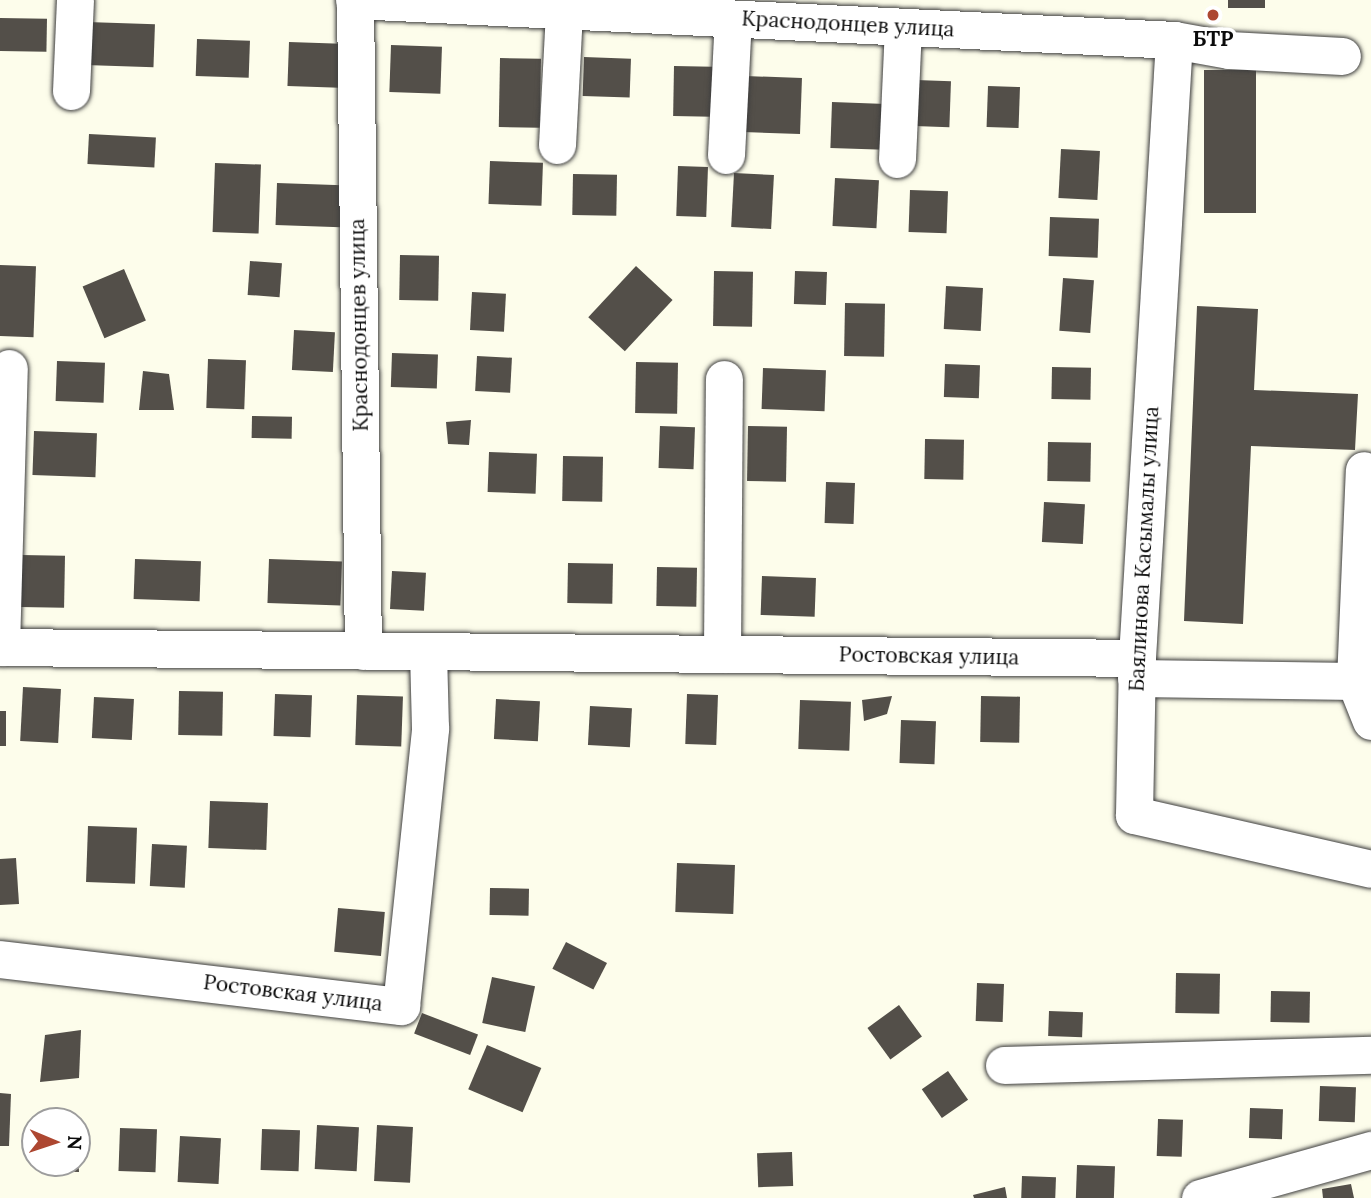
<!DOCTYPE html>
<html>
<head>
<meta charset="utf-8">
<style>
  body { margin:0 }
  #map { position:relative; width:1371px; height:1198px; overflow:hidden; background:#fdfdeb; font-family:Lora,serif }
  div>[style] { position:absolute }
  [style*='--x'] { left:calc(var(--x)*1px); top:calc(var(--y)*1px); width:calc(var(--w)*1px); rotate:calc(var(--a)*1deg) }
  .building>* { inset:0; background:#534f49; transform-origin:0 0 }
  .roads { filter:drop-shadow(0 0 2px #3e3e3e) drop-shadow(0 0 2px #3e3e3e) }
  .minor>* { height:37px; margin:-18.5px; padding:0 18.5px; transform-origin:18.5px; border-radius:18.5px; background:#fff }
  .dots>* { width:19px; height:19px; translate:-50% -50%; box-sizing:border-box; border:4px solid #fff; border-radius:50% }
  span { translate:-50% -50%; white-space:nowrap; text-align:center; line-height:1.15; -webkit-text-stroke:7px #fff; paint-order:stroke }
  .street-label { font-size:21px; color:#0b0b0b }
  .poi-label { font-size:21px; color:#0b0b0b; font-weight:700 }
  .north { position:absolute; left:21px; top:1107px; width:70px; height:70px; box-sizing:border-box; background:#fff; border:2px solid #9d9d9d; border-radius:50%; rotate:92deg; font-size:19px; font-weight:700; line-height:28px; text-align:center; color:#0b0b0b }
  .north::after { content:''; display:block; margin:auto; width:24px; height:32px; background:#ad4731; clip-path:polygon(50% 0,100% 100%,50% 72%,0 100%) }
</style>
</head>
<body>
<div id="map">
  <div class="building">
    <div style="left:1228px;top:0;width:37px;height:8px"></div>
    <div style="left:0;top:18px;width:47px;height:33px;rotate:1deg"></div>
    <div style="left:87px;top:22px;width:68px;height:43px;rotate:2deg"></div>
    <div style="left:197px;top:39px;width:53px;height:37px;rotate:2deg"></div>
    <div style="left:289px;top:42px;width:52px;height:44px;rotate:2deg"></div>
    <div style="left:391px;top:45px;width:51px;height:47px;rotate:2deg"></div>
    <div style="left:584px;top:57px;width:47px;height:39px;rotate:2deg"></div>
    <div style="left:500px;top:58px;width:41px;height:69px;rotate:1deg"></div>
    <div style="left:674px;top:66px;width:39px;height:50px;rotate:1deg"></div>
    <div style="left:1256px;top:70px;width:143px;height:52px;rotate:90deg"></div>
    <div style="left:745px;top:76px;width:57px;height:56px;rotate:2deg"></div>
    <div style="left:916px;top:80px;width:35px;height:46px;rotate:2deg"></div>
    <div style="left:988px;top:86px;width:32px;height:41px;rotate:2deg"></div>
    <div style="left:832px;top:102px;width:54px;height:46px;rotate:2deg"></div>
    <div style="left:89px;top:134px;width:67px;height:30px;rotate:3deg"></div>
    <div style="left:1061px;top:149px;width:39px;height:49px;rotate:3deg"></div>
    <div style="left:490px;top:161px;width:53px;height:43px;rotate:2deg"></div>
    <div style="left:215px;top:163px;width:46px;height:69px;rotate:2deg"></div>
    <div style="left:678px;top:166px;width:30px;height:50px;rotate:2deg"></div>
    <div style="left:734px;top:173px;width:40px;height:54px;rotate:3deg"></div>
    <div style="left:573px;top:174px;width:44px;height:41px;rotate:1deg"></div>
    <div style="left:835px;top:178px;width:44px;height:48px;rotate:3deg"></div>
    <div style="left:277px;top:183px;width:65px;height:42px;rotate:2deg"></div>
    <div style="left:910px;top:190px;width:38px;height:42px;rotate:2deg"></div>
    <div style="left:1050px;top:217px;width:49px;height:39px;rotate:2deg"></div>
    <div style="left:400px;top:255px;width:39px;height:45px;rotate:1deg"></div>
    <div style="left:250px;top:261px;width:32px;height:34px;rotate:4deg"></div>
    <div style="left:0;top:265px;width:36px;height:71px;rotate:2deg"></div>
    <div style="left:636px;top:266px;width:50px;height:70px;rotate:43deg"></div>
    <div style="left:124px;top:269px;width:56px;height:45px;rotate:67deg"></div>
    <div style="left:714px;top:271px;width:39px;height:55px;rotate:1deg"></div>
    <div style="left:795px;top:271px;width:32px;height:33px;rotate:2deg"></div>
    <div style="left:1063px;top:278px;width:31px;height:53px;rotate:4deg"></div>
    <div style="left:946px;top:286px;width:37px;height:43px;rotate:3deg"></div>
    <div style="left:472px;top:292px;width:34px;height:38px;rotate:3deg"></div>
    <div style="left:845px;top:303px;width:40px;height:53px;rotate:1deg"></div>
    <div style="clip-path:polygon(1197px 306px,1258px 309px,1254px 390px,1358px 394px,1355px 450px,1251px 446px,1243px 624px,1184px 621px)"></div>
    <div style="left:294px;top:330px;width:41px;height:40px;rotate:3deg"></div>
    <div style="left:392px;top:353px;width:46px;height:34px;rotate:2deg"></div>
    <div style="left:477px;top:356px;width:35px;height:35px;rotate:3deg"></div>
    <div style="left:208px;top:359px;width:38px;height:49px;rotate:2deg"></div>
    <div style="left:57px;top:361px;width:48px;height:40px;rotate:2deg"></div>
    <div style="left:636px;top:362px;width:42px;height:51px;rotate:1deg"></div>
    <div style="left:945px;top:364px;width:35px;height:33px;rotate:2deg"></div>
    <div style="left:1052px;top:367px;width:39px;height:32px;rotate:1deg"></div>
    <div style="left:763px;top:368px;width:63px;height:41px;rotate:2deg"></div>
    <div style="clip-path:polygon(143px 371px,169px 374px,174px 410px,139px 410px)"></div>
    <div style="left:252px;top:416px;width:40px;height:22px;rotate:1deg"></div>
    <div style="clip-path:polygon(471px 420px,469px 445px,448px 444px,446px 422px)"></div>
    <div style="left:660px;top:426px;width:35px;height:42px;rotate:2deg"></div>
    <div style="left:748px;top:426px;width:39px;height:55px;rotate:1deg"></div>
    <div style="left:34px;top:431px;width:63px;height:44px;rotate:2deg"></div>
    <div style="left:925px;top:439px;width:39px;height:40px;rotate:1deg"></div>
    <div style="left:1048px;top:442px;width:43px;height:39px;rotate:1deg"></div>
    <div style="left:489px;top:452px;width:48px;height:40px;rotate:2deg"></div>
    <div style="left:563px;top:456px;width:40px;height:45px;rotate:1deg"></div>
    <div style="left:826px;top:482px;width:29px;height:41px;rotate:2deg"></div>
    <div style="left:1044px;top:502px;width:41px;height:40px;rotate:3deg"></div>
    <div style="left:21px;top:555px;width:44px;height:52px;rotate:1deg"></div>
    <div style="left:135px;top:559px;width:66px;height:40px;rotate:2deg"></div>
    <div style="left:269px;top:559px;width:73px;height:44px;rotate:2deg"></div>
    <div style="left:568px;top:563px;width:45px;height:40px;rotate:1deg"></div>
    <div style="left:657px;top:567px;width:40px;height:39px;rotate:1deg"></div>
    <div style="left:392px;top:571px;width:34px;height:38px;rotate:3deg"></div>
    <div style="left:762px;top:576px;width:54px;height:39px;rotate:2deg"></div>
    <div style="left:23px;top:687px;width:38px;height:54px;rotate:3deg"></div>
    <div style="left:179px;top:691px;width:44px;height:44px;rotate:1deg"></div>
    <div style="left:275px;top:694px;width:37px;height:42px;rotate:2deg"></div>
    <div style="left:687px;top:694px;width:31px;height:50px;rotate:2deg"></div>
    <div style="left:357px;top:695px;width:46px;height:50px;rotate:2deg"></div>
    <div style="clip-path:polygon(892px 696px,887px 714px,864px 721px,862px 700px)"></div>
    <div style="left:981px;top:696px;width:39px;height:46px;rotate:1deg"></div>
    <div style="left:94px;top:697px;width:40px;height:41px;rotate:3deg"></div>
    <div style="left:496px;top:699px;width:44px;height:40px;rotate:3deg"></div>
    <div style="left:800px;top:700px;width:51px;height:49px;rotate:2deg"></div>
    <div style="left:590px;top:706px;width:42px;height:39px;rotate:3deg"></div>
    <div style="left:0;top:711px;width:6px;height:35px"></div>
    <div style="left:901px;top:720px;width:35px;height:43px;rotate:2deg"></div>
    <div style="left:210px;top:801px;width:58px;height:47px;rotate:2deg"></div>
    <div style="left:88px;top:826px;width:49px;height:56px;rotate:2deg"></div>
    <div style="left:152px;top:844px;width:35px;height:42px;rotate:3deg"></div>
    <div style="clip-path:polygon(16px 858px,19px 904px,0 905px,0 859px)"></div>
    <div style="left:677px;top:863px;width:58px;height:49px;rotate:2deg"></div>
    <div style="left:490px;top:888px;width:39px;height:27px;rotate:1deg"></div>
    <div style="left:338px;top:908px;width:47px;height:44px;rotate:5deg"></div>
    <div style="left:566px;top:942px;width:46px;height:30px;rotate:27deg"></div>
    <div style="left:1176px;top:973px;width:44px;height:40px;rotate:1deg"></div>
    <div style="left:492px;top:977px;width:44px;height:47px;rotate:12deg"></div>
    <div style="left:977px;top:983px;width:27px;height:38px;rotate:2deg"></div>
    <div style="left:1271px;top:991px;width:39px;height:31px;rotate:1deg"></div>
    <div style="left:899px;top:1005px;width:39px;height:39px;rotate:54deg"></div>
    <div style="left:1049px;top:1011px;width:34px;height:25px;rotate:2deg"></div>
    <div style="left:422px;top:1013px;width:60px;height:22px;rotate:21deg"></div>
    <div style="clip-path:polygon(81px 1030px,79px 1078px,40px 1082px,45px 1035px)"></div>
    <div style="left:487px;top:1045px;width:59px;height:48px;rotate:23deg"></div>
    <div style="left:948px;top:1071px;width:35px;height:32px;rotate:55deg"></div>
    <div style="left:1320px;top:1086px;width:36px;height:35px;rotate:2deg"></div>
    <div style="clip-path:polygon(0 1093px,11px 1094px,9px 1146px,0 1146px)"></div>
    <div style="left:1250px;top:1108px;width:33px;height:30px;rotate:2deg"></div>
    <div style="left:1158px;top:1119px;width:25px;height:37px;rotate:2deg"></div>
    <div style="left:317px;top:1125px;width:42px;height:44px;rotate:3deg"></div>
    <div style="left:377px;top:1125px;width:36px;height:56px;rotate:3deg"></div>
    <div style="left:120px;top:1128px;width:37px;height:43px;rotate:2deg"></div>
    <div style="left:262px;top:1129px;width:38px;height:41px;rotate:2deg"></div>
    <div style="clip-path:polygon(77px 1130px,79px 1172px,39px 1171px,39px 1163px,77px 1163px)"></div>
    <div style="left:180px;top:1136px;width:41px;height:46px;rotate:3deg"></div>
    <div style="left:792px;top:1152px;width:34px;height:35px;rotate:88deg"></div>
    <div style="left:1077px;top:1165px;width:38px;height:33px;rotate:2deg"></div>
    <div style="left:1022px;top:1176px;width:34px;height:22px;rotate:2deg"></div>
    <div style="clip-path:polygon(1351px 1184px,1354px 1198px,1323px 1198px,1322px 1189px)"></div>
    <div style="clip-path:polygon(1005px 1187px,1007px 1198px,974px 1198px,973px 1195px)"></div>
  </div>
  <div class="roads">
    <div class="minor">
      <div style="--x:354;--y:0;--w:821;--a:2.79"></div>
      <div style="--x:1174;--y:40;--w:56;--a:10.3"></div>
      <div style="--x:1229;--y:50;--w:113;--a:3"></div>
      <div style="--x:355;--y:0;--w:651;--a:89.3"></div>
      <div style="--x:1174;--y:40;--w:619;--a:93.43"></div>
      <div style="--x:1137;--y:658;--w:157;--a:91.1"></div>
      <div style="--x:1134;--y:815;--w:243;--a:12.8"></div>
      <div style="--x:71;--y:91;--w:91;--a:-87.5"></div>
      <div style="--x:557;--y:145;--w:135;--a:-87"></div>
      <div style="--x:726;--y:155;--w:136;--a:-87.1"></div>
      <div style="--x:897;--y:159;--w:132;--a:-87.4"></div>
      <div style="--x:0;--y:647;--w:1137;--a:0.55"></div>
      <div style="--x:1;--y:647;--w:279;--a:-88.4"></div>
      <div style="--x:722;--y:654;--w:275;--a:-89.6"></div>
      <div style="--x:1136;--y:678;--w:219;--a:0.8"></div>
      <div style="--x:1355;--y:681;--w:211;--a:-87.6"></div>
      <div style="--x:1355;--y:681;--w:43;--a:68.2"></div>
      <div style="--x:0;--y:959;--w:404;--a:6.7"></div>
      <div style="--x:401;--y:1006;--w:280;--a:-84"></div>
      <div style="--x:430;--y:728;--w:75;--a:-91.5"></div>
      <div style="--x:1004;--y:1065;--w:367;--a:-1.6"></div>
      <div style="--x:1200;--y:1198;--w:178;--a:-15.7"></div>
    </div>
  </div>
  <div class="dots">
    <div style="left:1213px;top:15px;background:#ad4731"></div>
  </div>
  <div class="street-label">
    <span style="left:848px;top:24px;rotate:3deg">Краснодонцев улица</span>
    <span style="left:359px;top:325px;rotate:-91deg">Краснодонцев улица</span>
    <span style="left:1144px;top:549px;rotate:-87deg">Баялинова Касымалы улица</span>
    <span style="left:929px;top:656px;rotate:1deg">Ростовская улица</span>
    <span style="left:293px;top:993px;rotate:7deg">Ростовская улица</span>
  </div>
  <div class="poi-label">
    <span style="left:1213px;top:39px">БТР</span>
  </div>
  <div class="north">N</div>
</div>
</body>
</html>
